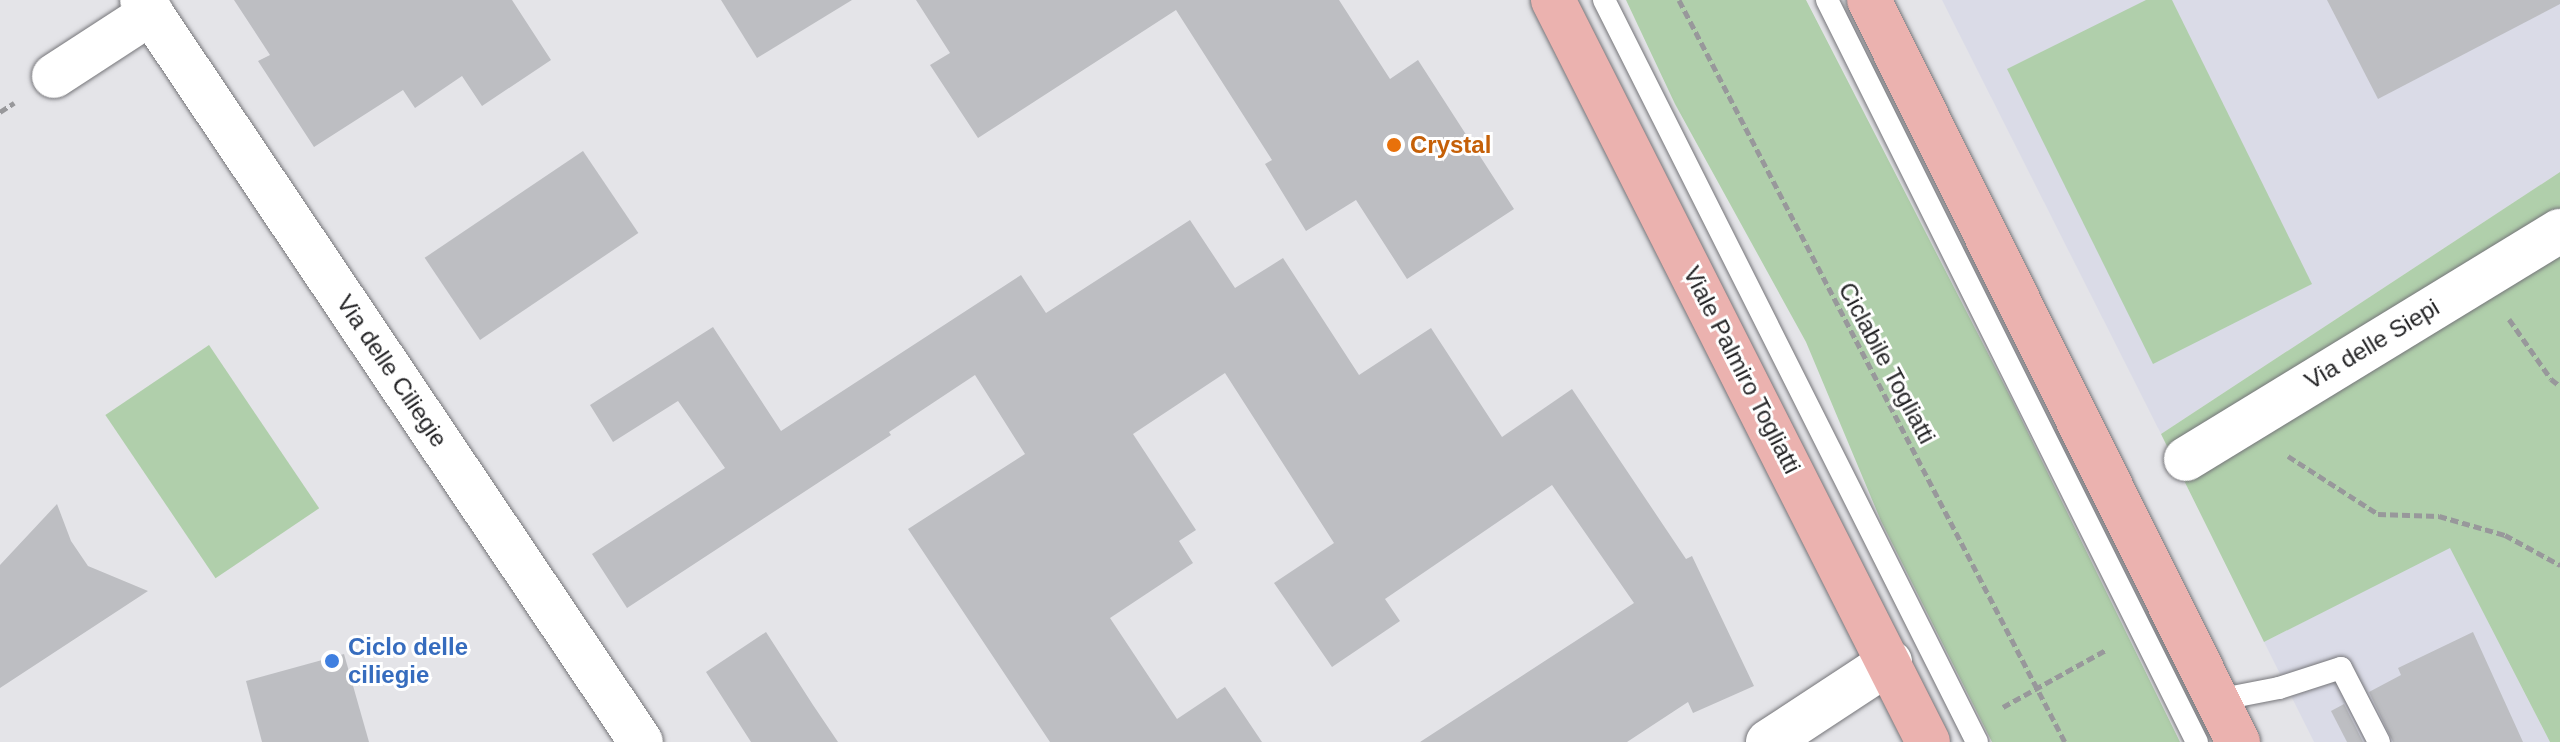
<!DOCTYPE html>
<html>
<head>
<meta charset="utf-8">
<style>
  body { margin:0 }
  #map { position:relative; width:2560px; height:742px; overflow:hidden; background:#e4e4e8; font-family:Helvetica,sans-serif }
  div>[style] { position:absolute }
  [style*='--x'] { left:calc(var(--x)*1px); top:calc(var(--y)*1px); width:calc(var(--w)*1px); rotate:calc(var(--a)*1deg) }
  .built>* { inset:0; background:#dadbe7 }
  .green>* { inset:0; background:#b0cfab; transform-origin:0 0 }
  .building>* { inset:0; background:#bdbec2; transform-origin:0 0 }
  .path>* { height:5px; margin-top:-2.5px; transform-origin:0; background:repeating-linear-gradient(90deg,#98989b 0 8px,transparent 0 12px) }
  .roads { filter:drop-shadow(0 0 2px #757579) drop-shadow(0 0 2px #757579) }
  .lane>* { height:22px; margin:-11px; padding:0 11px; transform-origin:11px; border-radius:11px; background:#fff }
  .street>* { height:44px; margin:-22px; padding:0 22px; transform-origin:22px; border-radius:22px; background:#fff }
  .primary>* { height:44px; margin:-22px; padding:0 22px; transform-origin:22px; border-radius:22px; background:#ebb2af }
  .dots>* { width:22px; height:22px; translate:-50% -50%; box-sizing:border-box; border:4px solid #fff; border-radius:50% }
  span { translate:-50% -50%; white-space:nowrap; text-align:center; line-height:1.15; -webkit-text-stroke:6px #fff; paint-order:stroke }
  .food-label { font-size:24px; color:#c56008; font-weight:700 }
  .left { translate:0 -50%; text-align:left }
  .street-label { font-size:24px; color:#232325 }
  .shop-label { font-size:24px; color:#366cbe; font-weight:700 }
</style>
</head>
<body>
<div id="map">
  <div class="built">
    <div style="clip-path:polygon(1942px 0,2560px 0,2560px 172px,2161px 434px)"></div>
    <div style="clip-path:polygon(2450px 547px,2550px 742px,2314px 742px,2264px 642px)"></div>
  </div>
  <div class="green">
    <div style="clip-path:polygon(1626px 0,1806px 0,2012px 400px,2180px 742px,1992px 742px,1881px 521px,1806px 342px,1675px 104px)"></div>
    <div style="clip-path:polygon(2146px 0,2172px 0,2312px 284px,2153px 364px,2007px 69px)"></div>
    <div style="clip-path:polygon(2560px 172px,2560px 742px,2550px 742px,2450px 548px,2264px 642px,2161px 434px)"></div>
    <div style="left:209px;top:345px;width:197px;height:125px;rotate:56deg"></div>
  </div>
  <div class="building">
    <div style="clip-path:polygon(234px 0,512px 0,551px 60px,482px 106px,462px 76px,415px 108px,403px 90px,314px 147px,258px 61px,270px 55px)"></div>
    <div style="clip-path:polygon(721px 0,852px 0,757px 58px)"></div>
    <div style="clip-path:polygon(916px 0,1339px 0,1390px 79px,1418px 60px,1514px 209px,1407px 279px,1356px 200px,1306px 231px,1265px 164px,1272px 160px,1176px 10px,978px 138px,930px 65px,950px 53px)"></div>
    <div style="clip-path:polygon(2327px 0,2560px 0,2560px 4px,2378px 99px)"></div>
    <div style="left:583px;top:151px;width:99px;height:191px;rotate:56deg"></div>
    <div style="clip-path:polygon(1190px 220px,1235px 288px,1283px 258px,1359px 375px,1431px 328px,1502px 437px,1572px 389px,1686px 559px,1692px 556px,1754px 686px,1693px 713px,1688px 702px,1627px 742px,1420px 742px,1634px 603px,1552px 485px,1385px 599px,1400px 621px,1332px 667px,1274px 583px,1334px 543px,1225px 373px,1133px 434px,1196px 530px,1179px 541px,1193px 563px,1110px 618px,1177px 719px,1225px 687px,1262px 742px,1050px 742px,908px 529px,1025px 454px,975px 375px,889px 432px,891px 435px,627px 608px,592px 554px,725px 468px,678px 401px,613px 442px,590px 405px,713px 327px,781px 431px,1021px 275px,1046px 313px)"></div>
    <div style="clip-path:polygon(57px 504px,71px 541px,88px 566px,148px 591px,0 688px,0 565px)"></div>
    <div style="clip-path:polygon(766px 632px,813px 705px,838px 742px,751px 742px,706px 672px)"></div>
    <div style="clip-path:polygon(2473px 632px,2523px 742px,2393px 742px,2369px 692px,2401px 675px,2398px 668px)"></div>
    <div style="clip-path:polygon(344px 654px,369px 742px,262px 742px,246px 681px)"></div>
    <div style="clip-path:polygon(2344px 704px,2363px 742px,2347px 742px,2331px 711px)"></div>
  </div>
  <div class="path">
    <div style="--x:1679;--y:0;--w:836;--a:62.52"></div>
    <div style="--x:0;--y:112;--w:17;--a:-33"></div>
    <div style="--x:2509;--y:319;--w:73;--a:55"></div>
    <div style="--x:2551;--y:379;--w:11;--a:38"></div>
    <div style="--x:2288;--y:456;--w:107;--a:32.8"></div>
    <div style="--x:2378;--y:514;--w:61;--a:1.9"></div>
    <div style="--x:2439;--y:516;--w:69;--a:16.1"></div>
    <div style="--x:2505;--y:535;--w:63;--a:28.6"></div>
    <div style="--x:2003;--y:707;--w:118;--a:-29"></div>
  </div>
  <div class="roads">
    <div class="lane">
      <div style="--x:1604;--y:0;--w:830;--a:63.31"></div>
      <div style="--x:1827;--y:0;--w:829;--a:63.5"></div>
      <div style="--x:2217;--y:700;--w:63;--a:-11"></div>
      <div style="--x:2279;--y:688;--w:65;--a:-17.9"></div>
      <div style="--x:2341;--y:668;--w:83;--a:62.8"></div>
    </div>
    <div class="street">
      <div style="--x:142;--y:0;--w:894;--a:56.08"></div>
      <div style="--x:54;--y:76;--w:116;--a:-33"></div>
      <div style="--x:2186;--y:459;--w:438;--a:-31.4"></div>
      <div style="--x:1768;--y:742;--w:146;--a:-33.3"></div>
    </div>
    <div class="primary">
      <div style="--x:1553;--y:0;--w:831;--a:63.19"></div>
      <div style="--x:1869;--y:0;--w:829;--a:63.56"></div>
    </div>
  </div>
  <div class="dots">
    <div style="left:1394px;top:145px;background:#e8710a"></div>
    <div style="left:332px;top:661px;background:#3f7fe0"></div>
  </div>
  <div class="food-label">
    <span class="left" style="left:1410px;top:145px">Crystal</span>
  </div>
  <div class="street-label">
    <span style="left:2372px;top:344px;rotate:-31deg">Via delle Siepi</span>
    <span style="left:1887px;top:363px;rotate:62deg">Ciclabile Togliatti</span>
    <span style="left:1742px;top:370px;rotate:63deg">Viale Palmiro Togliatti</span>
    <span style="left:392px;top:371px;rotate:56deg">Via delle Ciliegie</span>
  </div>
  <div class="shop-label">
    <span class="left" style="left:348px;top:661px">Ciclo delle<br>ciliegie</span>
  </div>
</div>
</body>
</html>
